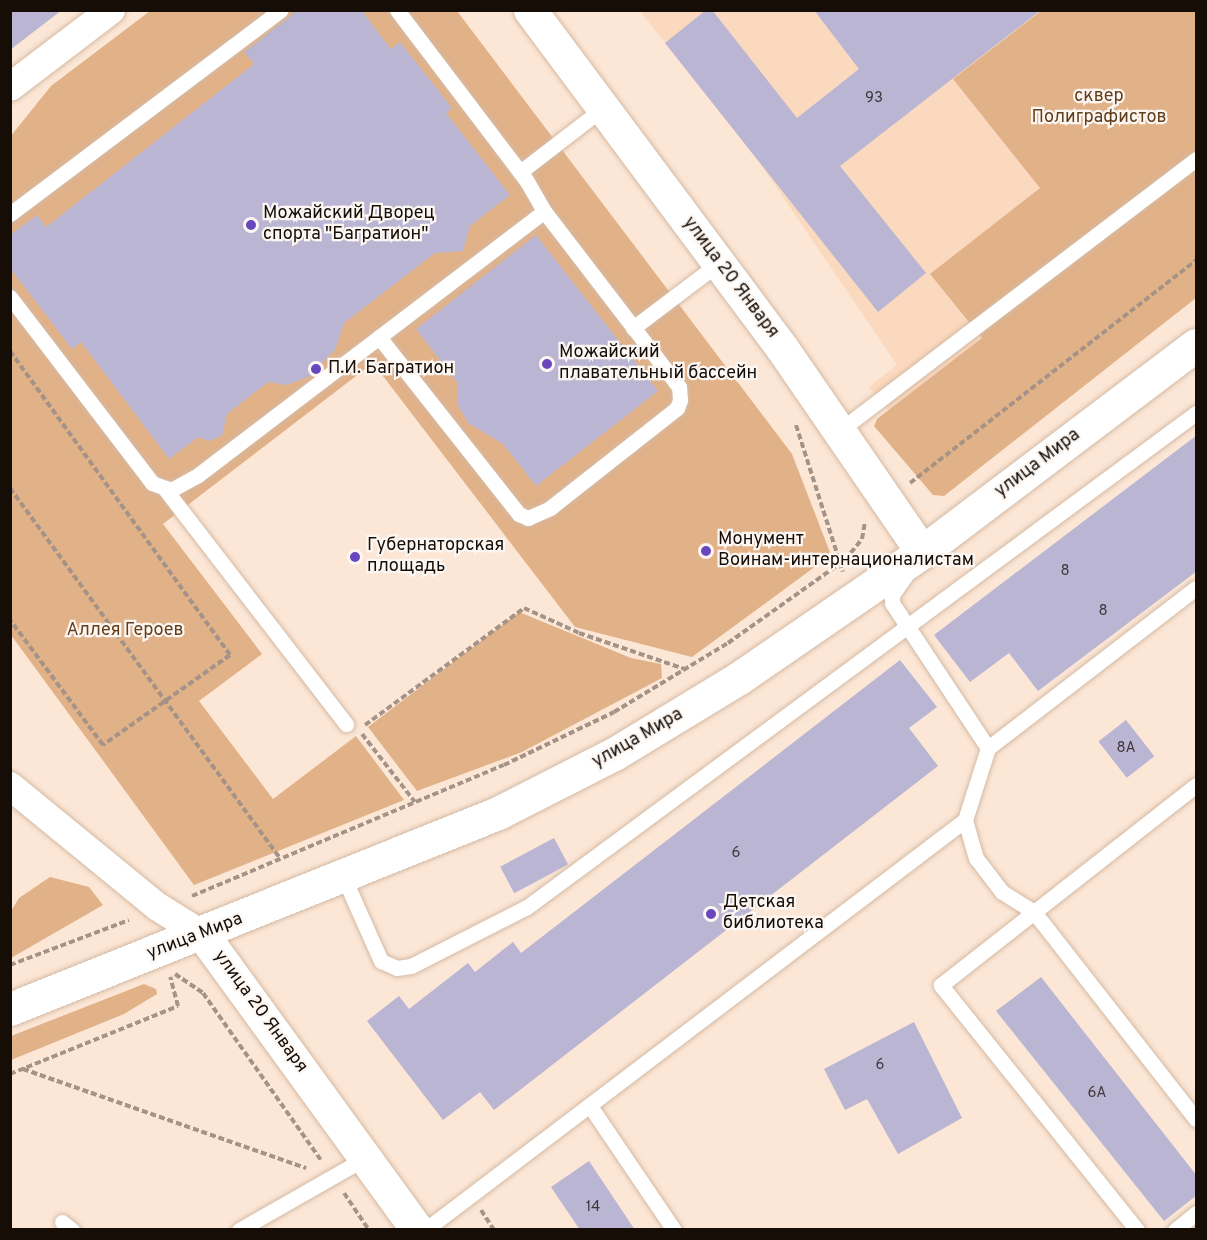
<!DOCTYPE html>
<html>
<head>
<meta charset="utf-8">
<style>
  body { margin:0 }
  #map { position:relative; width:1207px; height:1240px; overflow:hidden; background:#fce6d5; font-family:Overpass,sans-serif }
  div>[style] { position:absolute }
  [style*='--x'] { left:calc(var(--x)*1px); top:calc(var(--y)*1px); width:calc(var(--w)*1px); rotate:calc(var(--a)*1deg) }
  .built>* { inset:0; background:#fbd9be }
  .green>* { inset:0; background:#e1b188 }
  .building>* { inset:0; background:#b9b5d3; transform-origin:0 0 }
  .path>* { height:4px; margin-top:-2px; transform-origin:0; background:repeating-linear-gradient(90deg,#a49386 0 6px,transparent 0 9px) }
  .roads { filter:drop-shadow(0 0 2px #d4baa4) drop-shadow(0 0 2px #d4baa4) }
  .lane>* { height:15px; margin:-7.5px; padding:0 7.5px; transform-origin:7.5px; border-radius:7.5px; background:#fff }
  .street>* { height:28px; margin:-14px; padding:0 14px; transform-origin:14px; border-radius:14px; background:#fff }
  .secondary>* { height:33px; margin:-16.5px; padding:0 16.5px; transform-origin:16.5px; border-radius:16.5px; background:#fff }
  .primary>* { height:33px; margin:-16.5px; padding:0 16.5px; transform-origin:16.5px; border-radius:16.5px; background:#fff }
  .dots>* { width:16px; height:16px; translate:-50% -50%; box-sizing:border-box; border:3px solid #fdf7f3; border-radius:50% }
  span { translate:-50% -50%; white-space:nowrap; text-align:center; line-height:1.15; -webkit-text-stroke:4.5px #fdf7f3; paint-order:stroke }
  .number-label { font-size:15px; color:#3f3739 }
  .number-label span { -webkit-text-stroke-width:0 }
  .park-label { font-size:18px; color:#633d19 }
  .poi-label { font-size:18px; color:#160d06 }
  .left { translate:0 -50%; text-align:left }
  .street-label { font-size:18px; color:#160d06 }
  .frame { position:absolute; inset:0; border:12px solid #160d06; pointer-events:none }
</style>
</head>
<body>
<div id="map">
  <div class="built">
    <div style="clip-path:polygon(640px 11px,1196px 11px,1196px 243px,914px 392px,889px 411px,869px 387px,897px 365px,762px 166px)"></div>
  </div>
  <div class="green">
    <div style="clip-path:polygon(150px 11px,457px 11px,792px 454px,831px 555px,692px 657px,575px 627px,373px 363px,163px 524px,262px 654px,199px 701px,273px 799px,356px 736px,404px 800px,194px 885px,11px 635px,10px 137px,51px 86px)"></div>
    <div style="clip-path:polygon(1041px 11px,1196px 11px,1196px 298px,944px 496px,933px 495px,874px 426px,877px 419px,982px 338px,930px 274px,1040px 188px,953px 79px)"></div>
    <div style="clip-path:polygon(519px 612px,631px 658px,661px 664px,662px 678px,522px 752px,417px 791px,368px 727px)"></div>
    <div style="clip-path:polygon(50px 877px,89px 887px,103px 905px,11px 958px,11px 911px,19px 898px)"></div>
    <div style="clip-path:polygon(144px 984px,156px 989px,157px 994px,124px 1014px,11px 1060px,11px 1036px)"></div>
  </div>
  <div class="building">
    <div style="clip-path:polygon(10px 10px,62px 10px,10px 50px)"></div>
    <div style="clip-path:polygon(298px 10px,361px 10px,391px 49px,400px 42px,452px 108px,446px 113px,510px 195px,470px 226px,463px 251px,435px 253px,344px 323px,335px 350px,308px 377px,286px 385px,268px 382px,227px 414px,222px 436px,209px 441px,198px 437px,169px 459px,81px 342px,72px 349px,10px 268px,10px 235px,37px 215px,46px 227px,254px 64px,244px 52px)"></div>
    <div style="clip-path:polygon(706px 10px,712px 10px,797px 118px,859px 69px,814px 10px,1041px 10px,840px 166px,926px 273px,878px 312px,665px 43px)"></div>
    <div style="clip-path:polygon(536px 235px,658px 391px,536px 486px,503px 444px,468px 423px,457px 404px,457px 382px,416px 329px)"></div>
    <div style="clip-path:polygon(1197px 435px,1197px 571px,1038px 691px,1009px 653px,970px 682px,934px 635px)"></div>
    <div style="clip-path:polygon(900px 660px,937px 707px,909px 728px,938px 766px,494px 1110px,480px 1092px,443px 1120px,367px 1021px,399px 996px,409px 1009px,468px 963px,475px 972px,513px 942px,521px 953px)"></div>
    <div style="left:1126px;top:720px;width:46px;height:35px;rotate:52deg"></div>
    <div style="left:554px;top:838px;width:30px;height:61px;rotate:62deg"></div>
    <div style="clip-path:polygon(1041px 977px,1197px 1176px,1197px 1195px,1164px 1221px,996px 1011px)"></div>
    <div style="clip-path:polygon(914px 1022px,962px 1118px,898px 1154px,867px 1099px,845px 1110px,824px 1069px)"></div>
    <div style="clip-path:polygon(589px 1161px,635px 1230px,580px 1230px,551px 1187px)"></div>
  </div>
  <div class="path">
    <div style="--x:10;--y:351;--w:375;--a:54.1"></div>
    <div style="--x:230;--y:655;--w:156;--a:144.7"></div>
    <div style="--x:103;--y:745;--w:156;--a:-126.6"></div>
    <div style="--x:796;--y:425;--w:154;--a:72.3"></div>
    <div style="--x:910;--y:483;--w:363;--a:-37.9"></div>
    <div style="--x:10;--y:488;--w:457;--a:53.9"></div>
    <div style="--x:365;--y:725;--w:197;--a:-36.3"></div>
    <div style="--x:524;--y:608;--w:60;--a:24.4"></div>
    <div style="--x:579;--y:633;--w:112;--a:18.8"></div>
    <div style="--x:362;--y:734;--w:86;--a:52.1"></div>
    <div style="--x:192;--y:896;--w:338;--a:-22.8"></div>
    <div style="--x:504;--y:765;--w:122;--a:-25.7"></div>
    <div style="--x:614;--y:712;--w:133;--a:-31.2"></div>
    <div style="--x:728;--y:643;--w:143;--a:-35.4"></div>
    <div style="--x:845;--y:560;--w:27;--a:-51"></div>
    <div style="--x:862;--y:539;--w:17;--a:-80"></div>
    <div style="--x:10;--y:965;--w:127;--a:-20.7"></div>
    <div style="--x:175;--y:974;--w:34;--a:34"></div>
    <div style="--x:203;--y:993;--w:204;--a:54.8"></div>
    <div style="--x:23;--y:1069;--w:300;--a:19.3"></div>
    <div style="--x:10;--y:1074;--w:181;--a:-22"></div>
    <div style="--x:178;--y:1006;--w:30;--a:-105"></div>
    <div style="--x:344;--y:1193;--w:45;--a:56"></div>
    <div style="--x:481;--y:1210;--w:24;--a:57"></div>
  </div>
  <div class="roads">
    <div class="lane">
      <div style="--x:520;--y:172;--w:105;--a:-37.6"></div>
      <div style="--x:10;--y:214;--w:339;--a:-37"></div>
      <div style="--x:10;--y:297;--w:234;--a:52.6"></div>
      <div style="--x:152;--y:483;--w:20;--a:20"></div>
      <div style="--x:171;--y:490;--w:31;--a:-29"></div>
      <div style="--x:198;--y:475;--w:435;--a:-37.3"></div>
      <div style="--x:544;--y:211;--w:36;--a:-120"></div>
      <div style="--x:526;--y:180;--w:213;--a:-127.2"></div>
      <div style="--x:633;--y:328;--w:108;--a:-37.1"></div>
      <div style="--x:379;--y:337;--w:226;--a:51.7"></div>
      <div style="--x:519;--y:514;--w:10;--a:24"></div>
      <div style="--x:528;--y:518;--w:24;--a:-24"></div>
      <div style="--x:550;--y:508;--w:162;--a:-38.2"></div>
      <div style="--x:677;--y:408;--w:9;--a:-69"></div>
      <div style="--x:680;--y:400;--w:13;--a:-94"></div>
      <div style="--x:679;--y:387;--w:222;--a:-127.5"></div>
      <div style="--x:839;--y:431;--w:449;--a:-37.3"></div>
      <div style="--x:165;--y:489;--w:297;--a:52.4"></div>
      <div style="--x:906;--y:575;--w:24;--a:125"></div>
      <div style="--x:892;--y:595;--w:8;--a:90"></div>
      <div style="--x:892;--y:603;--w:174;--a:56.5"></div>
      <div style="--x:965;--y:820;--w:40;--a:74"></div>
      <div style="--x:976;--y:858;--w:43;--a:52.6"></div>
      <div style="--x:1002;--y:892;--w:38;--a:32"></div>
      <div style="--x:1034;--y:912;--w:263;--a:52"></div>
      <div style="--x:344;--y:878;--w:91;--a:66"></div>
      <div style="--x:381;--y:961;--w:17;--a:24"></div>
      <div style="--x:397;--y:968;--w:14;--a:-8"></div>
      <div style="--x:411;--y:966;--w:130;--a:-27"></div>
      <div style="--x:527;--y:907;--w:832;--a:-36.44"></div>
      <div style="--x:590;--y:1106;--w:150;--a:55.9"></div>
      <div style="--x:62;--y:1222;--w:13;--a:39"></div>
      <div style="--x:239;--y:1230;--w:145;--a:-29.7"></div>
      <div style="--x:425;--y:1230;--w:678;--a:-37.21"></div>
      <div style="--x:965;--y:820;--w:76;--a:-72.3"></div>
      <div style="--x:988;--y:748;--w:262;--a:-37.6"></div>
      <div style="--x:1137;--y:1230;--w:314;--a:-128.7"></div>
      <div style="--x:941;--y:985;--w:324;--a:-38.1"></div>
      <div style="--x:1175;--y:1230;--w:27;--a:-39"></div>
    </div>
    <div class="street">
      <div style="--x:10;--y:87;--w:127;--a:-37.3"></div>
      <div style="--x:10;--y:786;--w:191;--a:39.3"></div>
      <div style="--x:158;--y:907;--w:53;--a:31.9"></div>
    </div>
    <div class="secondary">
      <div style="--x:530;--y:10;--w:422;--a:53.3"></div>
      <div style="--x:782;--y:348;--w:247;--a:55.5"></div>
      <div style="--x:203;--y:935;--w:364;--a:54"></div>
    </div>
    <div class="primary">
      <div style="--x:10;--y:1009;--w:526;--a:-21.88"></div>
      <div style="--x:498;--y:813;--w:130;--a:-27"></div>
      <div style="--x:614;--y:754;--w:146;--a:-31.3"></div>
      <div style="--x:739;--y:678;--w:222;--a:-34.5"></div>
      <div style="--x:922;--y:552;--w:343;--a:-37.1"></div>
    </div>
  </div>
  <div class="dots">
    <div style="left:251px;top:225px;background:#6846be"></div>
    <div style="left:547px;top:364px;background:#6846be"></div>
    <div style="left:316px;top:369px;background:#6846be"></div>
    <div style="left:706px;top:551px;background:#6846be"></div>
    <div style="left:355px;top:557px;background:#6846be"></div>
    <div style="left:711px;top:914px;background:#6846be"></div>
  </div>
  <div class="number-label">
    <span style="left:874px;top:99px">93</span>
    <span style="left:1065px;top:572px">8</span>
    <span style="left:1103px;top:612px">8</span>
    <span style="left:1126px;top:749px">8А</span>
    <span style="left:736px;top:854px">6</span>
    <span style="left:880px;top:1066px">6</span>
    <span style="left:1097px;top:1094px">6А</span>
    <span style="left:593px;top:1208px">14</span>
  </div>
  <div class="park-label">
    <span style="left:1099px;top:108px">сквер<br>Полиграфистов</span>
    <span style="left:125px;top:631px">Аллея Героев</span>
  </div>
  <div class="poi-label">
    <span class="left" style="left:263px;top:225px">Можайский Дворец<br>спорта "Багратион"</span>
    <span class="left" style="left:559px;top:364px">Можайский<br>плавательный бассейн</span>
    <span class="left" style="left:328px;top:369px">П.И. Багратион</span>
    <span class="left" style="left:718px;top:551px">Монумент<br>Воинам-интернационалистам</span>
    <span class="left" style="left:367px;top:557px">Губернаторская<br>площадь</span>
    <span class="left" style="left:723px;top:914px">Детская<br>библиотека</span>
  </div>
  <div class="street-label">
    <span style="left:730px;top:278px;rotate:53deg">улица 20 Января</span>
    <span style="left:1038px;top:464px;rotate:-37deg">улица Мира</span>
    <span style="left:638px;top:739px;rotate:-30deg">улица Мира</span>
    <span style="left:195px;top:937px;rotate:-21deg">улица Мира</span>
    <span style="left:260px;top:1012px;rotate:54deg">улица 20 Января</span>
  </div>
  <div class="frame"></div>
</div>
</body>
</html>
